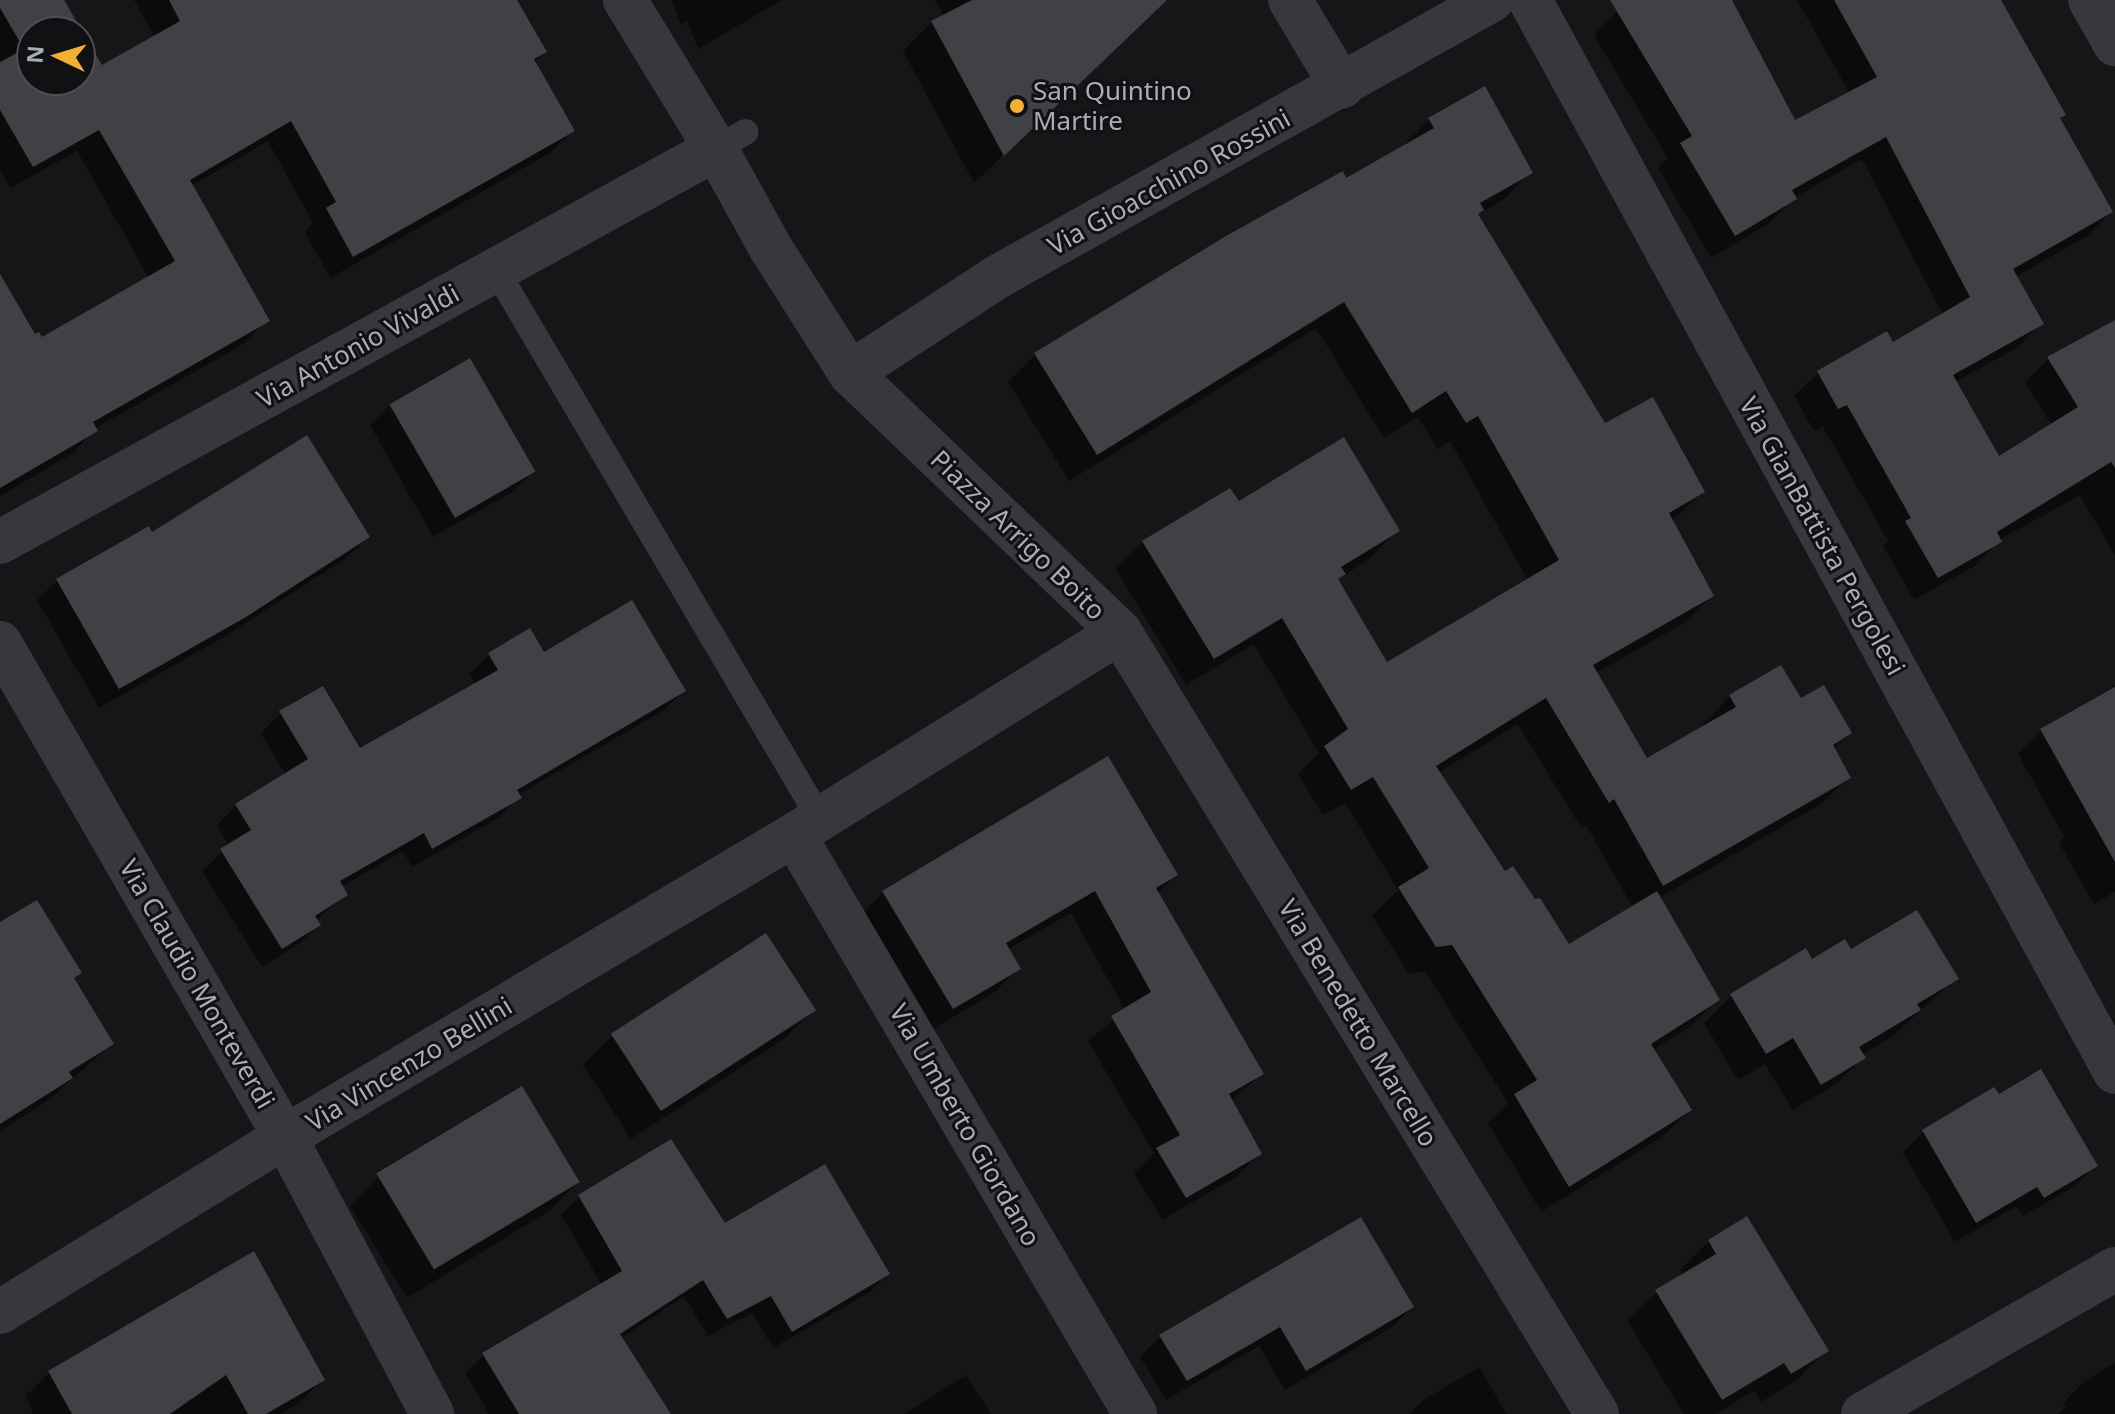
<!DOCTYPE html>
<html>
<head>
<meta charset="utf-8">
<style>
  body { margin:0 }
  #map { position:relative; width:2115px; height:1414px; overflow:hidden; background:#161618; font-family:"Noto Sans",sans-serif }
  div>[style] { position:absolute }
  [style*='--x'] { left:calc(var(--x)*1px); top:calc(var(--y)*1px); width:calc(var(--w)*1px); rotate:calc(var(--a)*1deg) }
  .shadow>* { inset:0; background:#0007 }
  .building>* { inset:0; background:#404145; transform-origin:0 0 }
  .service>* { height:26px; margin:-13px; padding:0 13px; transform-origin:13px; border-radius:13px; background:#37383d }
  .minor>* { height:44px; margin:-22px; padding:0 22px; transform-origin:22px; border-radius:22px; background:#37383d }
  .dots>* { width:22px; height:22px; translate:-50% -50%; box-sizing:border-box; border:4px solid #111113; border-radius:50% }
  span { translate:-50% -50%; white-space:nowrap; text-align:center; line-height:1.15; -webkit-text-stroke:6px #111113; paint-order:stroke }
  .poi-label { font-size:26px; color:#a8adb8 }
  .left { translate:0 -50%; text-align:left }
  .street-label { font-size:26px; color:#a8adb8 }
  .north { position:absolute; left:16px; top:16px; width:80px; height:80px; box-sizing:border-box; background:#111113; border:2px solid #4d4f55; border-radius:50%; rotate:274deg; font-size:22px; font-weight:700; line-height:32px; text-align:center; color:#a8adb8 }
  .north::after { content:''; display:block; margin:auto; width:28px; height:36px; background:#f2b134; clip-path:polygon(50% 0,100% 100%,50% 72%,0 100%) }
</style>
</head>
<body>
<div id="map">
  <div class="shadow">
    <div style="clip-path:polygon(evenodd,0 0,62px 0,101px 68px,155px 38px,134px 0,515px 0,544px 52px,534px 63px,572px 131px,550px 153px,330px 278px,305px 232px,313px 223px,268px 141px,191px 186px,267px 320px,245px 343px,94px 429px,73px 453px,0 496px,0 296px,35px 337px,42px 340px,149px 278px,77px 151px,10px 188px,0 170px,0 0,32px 32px,80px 32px,80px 80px,32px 80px,32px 32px)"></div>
    <div style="clip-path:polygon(672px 0,782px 0,698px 49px,687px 21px,681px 25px)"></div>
    <div style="clip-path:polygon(935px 0,1156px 0,1115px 49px,974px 183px,903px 51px,932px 22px,944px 16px)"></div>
    <div style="clip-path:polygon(1636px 0,1729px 0,1794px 123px,1849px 92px,1797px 0,2000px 0,2064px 115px,2059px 120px,2111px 212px,2087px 236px,2015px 277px,2041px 323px,2018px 347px,1955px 382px,1999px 459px,2052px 426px,2025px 382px,2049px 358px,2115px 322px,2115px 556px,2080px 495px,1999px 540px,1976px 565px,1914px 600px,1883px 546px,1888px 541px,1823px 427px,1814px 431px,1794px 396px,1818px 373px,1886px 334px,1893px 344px,1943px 315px,1862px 159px,1794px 198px,1771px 222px,1711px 258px,1658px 168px,1668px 158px,1594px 35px,1617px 11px)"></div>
    <div style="clip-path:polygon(evenodd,1484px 89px,1530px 172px,1503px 200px,1477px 215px,1604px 426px,1703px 492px,1672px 521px,1712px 596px,1684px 623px,1596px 673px,1647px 760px,1705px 727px,1703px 724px,1730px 696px,1800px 701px,1850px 733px,1833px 750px,1849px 777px,1821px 804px,1659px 898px,1717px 999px,1690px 1027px,1653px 1050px,1690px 1110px,1662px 1137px,1541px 1212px,1488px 1123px,1508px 1103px,1425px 971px,1409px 974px,1372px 916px,1398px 890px,1345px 803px,1323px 815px,1298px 774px,1319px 753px,1254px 644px,1186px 685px,1116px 569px,1143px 542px,1238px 504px,1397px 531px,1370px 558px,1336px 581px,1386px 665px,1528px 581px,1450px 441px,1438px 449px,1418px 417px,1384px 438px,1316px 328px,1069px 481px,1008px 382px,1036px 354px,1345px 181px,1402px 147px,1429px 120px,1484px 89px,1518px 724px,1581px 828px,1586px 825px,1633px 908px,1568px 947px,1504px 873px,1438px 773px,1518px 724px)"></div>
    <div style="clip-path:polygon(470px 360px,533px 472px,512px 492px,433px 537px,370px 425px,390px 405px)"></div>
    <div style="clip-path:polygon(152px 534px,368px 537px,348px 557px,224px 637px,99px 708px,37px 600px,58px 580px)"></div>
    <div style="clip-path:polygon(489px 655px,543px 655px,683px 691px,664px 710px,518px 795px,500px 817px,412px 867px,403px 851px,341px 887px,346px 894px,316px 921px,318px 925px,299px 944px,262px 967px,202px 871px,229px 846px,217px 825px,236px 806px,286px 775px,261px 733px,281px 713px,359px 751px,476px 685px,469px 674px)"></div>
    <div style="clip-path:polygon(2115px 699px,2115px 892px,2094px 904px,2059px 843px,2064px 837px,2018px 754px,2041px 730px)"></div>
    <div style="clip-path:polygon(1176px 875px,1157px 894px,1261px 1074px,1231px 1101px,1260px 1153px,1236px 1177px,1162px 1220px,1134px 1173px,1154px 1153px,1088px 1041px,1125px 1010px,1071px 913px,1007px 950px,1018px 968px,995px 992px,929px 1031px,860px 916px,883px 892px)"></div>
    <div style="clip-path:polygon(0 925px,72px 980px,112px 1043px,49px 1100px,0 1131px)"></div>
    <div style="clip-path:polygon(765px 936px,813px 1010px,784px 1039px,631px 1139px,583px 1065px,612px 1036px)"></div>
    <div style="clip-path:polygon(1805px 951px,1811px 962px,1850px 952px,1956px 978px,1892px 1037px,1861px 1055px,1863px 1058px,1836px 1084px,1793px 1110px,1765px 1064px,1738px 1080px,1704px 1023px,1731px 996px)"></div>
    <div style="clip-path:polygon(1994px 1090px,2095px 1166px,2075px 1186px,2023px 1216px,2017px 1206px,1955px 1242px,1903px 1152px,1923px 1132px)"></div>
    <div style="clip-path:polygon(379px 1176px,578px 1182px,549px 1211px,407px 1298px,350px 1206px)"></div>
    <div style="clip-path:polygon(579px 1197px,725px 1226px,888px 1273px,870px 1292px,773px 1348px,752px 1313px,708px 1336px,684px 1296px,620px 1339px,654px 1414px,489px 1414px,465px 1373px,484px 1355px,602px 1285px,561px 1215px)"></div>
    <div style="clip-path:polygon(1709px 1241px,1826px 1351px,1797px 1380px,1761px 1402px,1754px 1391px,1715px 1414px,1684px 1414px,1628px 1321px,1657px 1292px,1683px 1276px,1680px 1270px)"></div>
    <div style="clip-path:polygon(253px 1254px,323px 1379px,299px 1403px,280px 1414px,33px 1414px,26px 1396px,49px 1373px)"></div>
    <div style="clip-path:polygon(1412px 1307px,1392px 1327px,1285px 1390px,1259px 1346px,1166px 1400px,1140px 1357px,1160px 1337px)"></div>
    <div style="clip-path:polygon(2115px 1363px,2115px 1414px,2057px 1414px,2066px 1408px,2063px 1403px,2086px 1380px)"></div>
    <div style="clip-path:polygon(1480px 1367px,1506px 1414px,1409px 1414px,1423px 1400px)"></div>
    <div style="clip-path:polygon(966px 1375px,991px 1414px,904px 1414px)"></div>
  </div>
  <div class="building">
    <div style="clip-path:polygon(evenodd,0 0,64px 0,102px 65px,180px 21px,169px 0,517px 0,547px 52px,534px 59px,575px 131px,353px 257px,326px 208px,336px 202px,291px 121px,190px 180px,270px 321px,93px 422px,98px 431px,0 488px,0 274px,35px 334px,39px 332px,42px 337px,175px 261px,99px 130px,33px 167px,0 110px,0 62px,24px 49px,0 8px,0 0,32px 32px,80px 32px,80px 80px,32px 80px,32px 32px)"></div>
    <div style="clip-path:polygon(972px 0,1167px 0,1004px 156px,931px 21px)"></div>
    <div style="clip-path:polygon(1610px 0,1732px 0,1795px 120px,1877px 77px,1834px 0,2001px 0,2066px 115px,2060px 118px,2113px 212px,2013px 269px,2044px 324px,1953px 375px,1999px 456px,2078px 407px,2047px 357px,2115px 320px,2115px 468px,2111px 462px,1997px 532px,2002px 542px,1938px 578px,1905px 521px,1911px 518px,1847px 405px,1838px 409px,1817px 371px,1887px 331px,1893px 342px,1970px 297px,1886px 137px,1792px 190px,1797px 199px,1735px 236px,1680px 143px,1692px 136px)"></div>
    <div style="clip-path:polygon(1485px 86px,1533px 173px,1480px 203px,1484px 210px,1478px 214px,1605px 423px,1653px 397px,1705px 492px,1669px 513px,1714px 596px,1593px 665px,1647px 758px,1736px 707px,1729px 695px,1781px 665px,1801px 698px,1824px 685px,1852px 733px,1833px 745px,1851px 778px,1663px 886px,1614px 799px,1609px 803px,1546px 698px,1436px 766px,1505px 871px,1513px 866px,1535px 899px,1540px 898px,1569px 944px,1657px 891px,1720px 1000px,1651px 1044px,1692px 1110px,1569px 1187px,1514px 1094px,1537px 1080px,1452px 945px,1436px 947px,1398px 887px,1429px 868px,1373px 777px,1351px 790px,1324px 746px,1348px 729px,1282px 618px,1214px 659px,1142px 541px,1230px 488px,1239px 501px,1344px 437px,1400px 531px,1341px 567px,1346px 574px,1338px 579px,1387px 662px,1559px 560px,1478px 416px,1466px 423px,1446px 391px,1412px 413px,1344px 302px,1097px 455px,1034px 353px,1226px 236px,1343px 171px,1346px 178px,1434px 128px,1428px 118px)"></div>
    <div style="left:470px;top:358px;width:131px;height:93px;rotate:60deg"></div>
    <div style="clip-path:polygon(307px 435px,370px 537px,246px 617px,119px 689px,56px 579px,149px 526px,152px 532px)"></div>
    <div style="clip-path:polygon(632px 600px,686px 691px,517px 790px,522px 798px,432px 849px,424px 833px,340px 881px,348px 895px,315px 916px,321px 925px,282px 949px,220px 849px,251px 830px,235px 804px,308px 759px,279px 711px,323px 686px,360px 748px,498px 670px,488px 653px,530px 628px,544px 652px)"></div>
    <div style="clip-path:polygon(2115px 687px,2115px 862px,2040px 729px)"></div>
    <div style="clip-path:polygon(1108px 756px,1178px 875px,1156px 888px,1264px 1074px,1229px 1094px,1262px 1154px,1186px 1198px,1156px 1148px,1180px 1135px,1111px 1016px,1151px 992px,1095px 891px,1006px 943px,1021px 969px,953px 1009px,882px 891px)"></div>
    <div style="clip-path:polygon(37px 900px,82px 973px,74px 978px,114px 1044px,69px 1072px,73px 1078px,0 1124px,0 922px)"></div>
    <div style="clip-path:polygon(1917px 910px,1959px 979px,1917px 1004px,1921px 1010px,1859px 1047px,1866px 1058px,1821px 1085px,1793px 1038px,1766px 1054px,1730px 994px,1806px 948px,1812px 959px,1845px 939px,1851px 949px)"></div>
    <div style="left:766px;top:933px;width:92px;height:185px;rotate:57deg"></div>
    <div style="clip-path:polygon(2041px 1069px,2098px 1166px,2044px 1198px,2037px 1187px,1976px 1223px,1922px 1130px,1994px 1087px,1999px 1094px)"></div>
    <div style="left:522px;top:1086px;width:112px;height:170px;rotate:59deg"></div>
    <div style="clip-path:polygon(671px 1139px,725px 1223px,825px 1164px,890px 1274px,792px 1332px,771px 1296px,727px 1319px,703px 1280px,620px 1334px,671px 1414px,519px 1414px,482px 1353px,622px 1271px,578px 1195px)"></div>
    <div style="clip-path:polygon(1747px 1216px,1829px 1351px,1791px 1374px,1784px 1363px,1722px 1400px,1655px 1290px,1716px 1254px,1708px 1240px)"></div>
    <div style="clip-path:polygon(1361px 1217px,1414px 1307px,1306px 1371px,1280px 1327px,1187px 1381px,1159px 1335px)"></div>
    <div style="clip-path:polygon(254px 1251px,325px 1380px,266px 1414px,248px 1414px,226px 1375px,170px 1414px,72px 1414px,48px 1371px)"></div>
  </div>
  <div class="service">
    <div style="--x:716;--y:149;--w:34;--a:-30"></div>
    <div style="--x:496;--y:270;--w:637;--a:59.45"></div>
  </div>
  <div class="minor">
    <div style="--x:625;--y:0;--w:175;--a:58.6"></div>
    <div style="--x:716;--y:149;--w:112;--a:61.1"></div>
    <div style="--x:770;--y:247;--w:149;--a:57.6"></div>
    <div style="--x:850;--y:373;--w:374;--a:43.8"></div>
    <div style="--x:1120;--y:632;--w:916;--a:58.62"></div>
    <div style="--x:1290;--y:0;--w:101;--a:59.1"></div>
    <div style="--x:1530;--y:0;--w:1221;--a:61.38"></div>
    <div style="--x:2090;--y:0;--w:51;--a:60.4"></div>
    <div style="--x:850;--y:373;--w:176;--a:-33.1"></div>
    <div style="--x:997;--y:277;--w:567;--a:-29.23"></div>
    <div style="--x:0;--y:542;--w:817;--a:-28.76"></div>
    <div style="--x:0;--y:643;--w:570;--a:60.02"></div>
    <div style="--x:285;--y:1137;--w:314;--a:62"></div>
    <div style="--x:794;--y:835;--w:672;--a:59.5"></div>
    <div style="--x:0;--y:1312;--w:334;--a:-31.6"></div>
    <div style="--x:285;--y:1137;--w:592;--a:-30.68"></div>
    <div style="--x:794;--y:835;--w:384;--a:-31.9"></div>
    <div style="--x:1863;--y:1414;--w:291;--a:-29.9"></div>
  </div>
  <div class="dots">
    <div style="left:1017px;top:106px;background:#f2b134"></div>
  </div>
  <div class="poi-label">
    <span class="left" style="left:1033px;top:106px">San Quintino<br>Martire</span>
  </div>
  <div class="street-label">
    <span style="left:1169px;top:182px;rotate:-29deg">Via Gioacchino Rossini</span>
    <span style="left:358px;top:346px;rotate:-29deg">Via Antonio Vivaldi</span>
    <span style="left:1018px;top:535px;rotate:44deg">Piazza Arrigo Boito</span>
    <span style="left:1822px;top:536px;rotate:61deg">Via GianBattista Pergolesi</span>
    <span style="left:197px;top:984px;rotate:60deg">Via Claudio Monteverdi</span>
    <span style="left:1358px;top:1023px;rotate:59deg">Via Benedetto Marcello</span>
    <span style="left:409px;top:1064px;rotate:-31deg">Via Vincenzo Bellini</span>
    <span style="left:965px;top:1125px;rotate:60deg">Via Umberto Giordano</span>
  </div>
  <div class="north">N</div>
</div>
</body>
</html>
